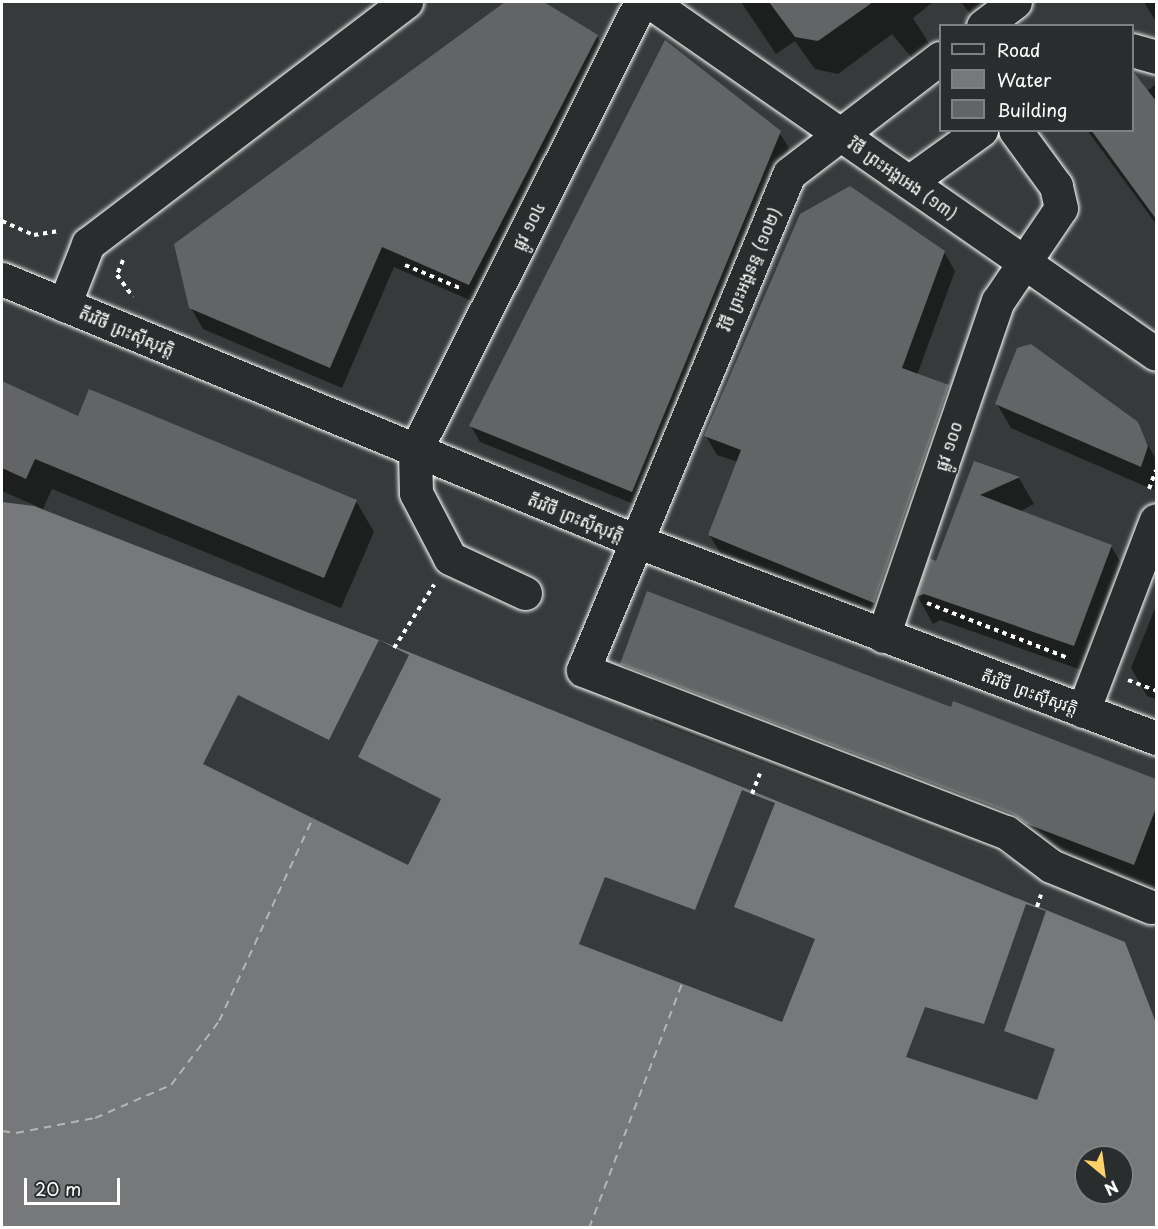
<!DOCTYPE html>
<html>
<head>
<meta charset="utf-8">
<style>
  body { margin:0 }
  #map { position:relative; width:1158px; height:1229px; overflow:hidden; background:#373a3b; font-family:"Playpen Sans","Noto Sans Khmer",sans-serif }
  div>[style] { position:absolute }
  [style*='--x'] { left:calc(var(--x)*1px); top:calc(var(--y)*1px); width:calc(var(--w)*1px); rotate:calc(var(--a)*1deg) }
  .water>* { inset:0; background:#767879 }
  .pier>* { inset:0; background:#373a3b }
  .shadow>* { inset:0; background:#0007 }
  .ferry>* { height:1.5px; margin-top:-0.75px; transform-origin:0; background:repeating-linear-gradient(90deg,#b4b5b5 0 8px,transparent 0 14px) }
  .building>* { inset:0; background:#636465 }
  .path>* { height:4px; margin-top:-2px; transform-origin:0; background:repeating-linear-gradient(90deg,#fff 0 4.5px,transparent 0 9px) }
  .roads { filter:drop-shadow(0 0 2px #fff) drop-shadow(0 0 2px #fff) }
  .minor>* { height:33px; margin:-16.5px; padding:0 16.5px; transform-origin:16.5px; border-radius:16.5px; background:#2a2d2e }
  .major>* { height:33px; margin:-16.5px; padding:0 16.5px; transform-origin:16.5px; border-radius:16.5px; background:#2a2d2e }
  span { translate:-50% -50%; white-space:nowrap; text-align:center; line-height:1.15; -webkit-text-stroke:4.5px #2a2d2e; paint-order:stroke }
  .street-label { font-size:16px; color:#fff }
  .frame { position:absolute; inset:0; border:3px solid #fff; pointer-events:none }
  .legend { position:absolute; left:939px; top:24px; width:195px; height:108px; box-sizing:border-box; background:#2a2d2e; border:2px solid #7f8182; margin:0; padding:8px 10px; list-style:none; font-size:18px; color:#fff }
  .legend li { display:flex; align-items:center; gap:12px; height:30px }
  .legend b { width:30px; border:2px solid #7f8182 }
  .north { position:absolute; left:1074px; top:1145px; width:60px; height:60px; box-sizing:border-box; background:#2a2d2e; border:2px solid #7f8182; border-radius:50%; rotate:151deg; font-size:16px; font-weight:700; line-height:24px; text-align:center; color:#fff }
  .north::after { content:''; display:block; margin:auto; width:21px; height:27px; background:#ffd166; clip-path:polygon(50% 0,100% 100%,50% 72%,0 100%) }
  .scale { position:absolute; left:24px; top:1178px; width:96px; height:27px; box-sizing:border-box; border:3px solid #fff; border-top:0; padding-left:8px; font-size:18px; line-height:21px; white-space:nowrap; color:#fff; -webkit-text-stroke:4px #2a2d2e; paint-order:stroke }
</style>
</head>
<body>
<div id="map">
  <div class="water">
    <div style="clip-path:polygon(evenodd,2px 502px,34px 506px,379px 640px,1125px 942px,1156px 1023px,1156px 1227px,2px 1228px,2px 502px,1086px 1157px,1122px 1157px,1122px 1193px,1086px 1193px,1086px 1157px)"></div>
  </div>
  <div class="pier">
    <div style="clip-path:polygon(379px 640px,409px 655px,358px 757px,441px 799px,408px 865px,203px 764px,238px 695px,329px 740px)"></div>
    <div style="clip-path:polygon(742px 790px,775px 803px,734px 907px,815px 939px,782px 1022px,579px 944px,605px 877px,695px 910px)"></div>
    <div style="clip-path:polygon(1026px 904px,1046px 911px,1004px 1031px,1055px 1049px,1037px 1100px,906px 1057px,925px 1007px,984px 1024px)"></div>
  </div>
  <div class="shadow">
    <div style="clip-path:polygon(541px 2px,597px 36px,609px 57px,481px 305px,394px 267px,342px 388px,203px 329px,191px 308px,506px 3px)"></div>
    <div style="clip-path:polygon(741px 2px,933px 2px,913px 18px,940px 61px,927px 76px,892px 34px,838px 74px,815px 69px,795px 41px,776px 54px)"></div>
    <div style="clip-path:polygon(961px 2px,998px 2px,974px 19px)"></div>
    <div style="clip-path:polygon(1144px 2px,1156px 2px,1156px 22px,1155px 20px)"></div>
    <div style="clip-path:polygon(1156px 84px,1156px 224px,1087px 130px,1132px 130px,1147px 91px)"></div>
    <div style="clip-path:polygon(779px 132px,789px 148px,641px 507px,480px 442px,471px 426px)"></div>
    <div style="clip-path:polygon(944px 252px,955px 271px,917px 375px,948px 386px,959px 405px,885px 621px,720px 553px,709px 534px,738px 462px,717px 455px,706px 436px)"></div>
    <div style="clip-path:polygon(2px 383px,79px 418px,356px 501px,374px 532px,341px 608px,52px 489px,43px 509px,2px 491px)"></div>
    <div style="clip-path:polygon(997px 404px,1137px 423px,1156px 460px,1154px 490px,1011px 428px)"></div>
    <div style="clip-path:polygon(974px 463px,1019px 478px,1034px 504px,1019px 512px,1111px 546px,1127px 573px,1090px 673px,940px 620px,933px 624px,918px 597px,930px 560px,936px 563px)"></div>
    <div style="clip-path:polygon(1156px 606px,1156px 699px,1147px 696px,1131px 668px)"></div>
    <div style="clip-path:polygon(621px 664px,952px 709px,954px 703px,1156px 780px,1156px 918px,1047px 871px,654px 721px)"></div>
  </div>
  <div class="ferry">
    <div style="--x:2;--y:1131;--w:14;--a:8"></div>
    <div style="--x:16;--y:1133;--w:80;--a:-10.8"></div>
    <div style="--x:95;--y:1118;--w:83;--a:-23.5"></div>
    <div style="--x:171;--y:1085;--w:80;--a:-53.1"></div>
    <div style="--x:219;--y:1021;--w:224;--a:-65.2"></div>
    <div style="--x:589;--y:1228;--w:262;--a:-69.2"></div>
  </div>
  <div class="building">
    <div style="clip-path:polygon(505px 2px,544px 2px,598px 35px,469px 285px,382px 247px,330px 368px,189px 308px,174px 244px)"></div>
    <div style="clip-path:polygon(769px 2px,873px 2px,818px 41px,795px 37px)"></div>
    <div style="clip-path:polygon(665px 40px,781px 131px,632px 492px,469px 426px)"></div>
    <div style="clip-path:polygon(1132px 70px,1156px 101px,1156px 219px,1091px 130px,1132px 130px)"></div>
    <div style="clip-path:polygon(850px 186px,945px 251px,902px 368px,949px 385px,874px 603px,708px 535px,741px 450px,704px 436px,800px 214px)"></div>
    <div style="clip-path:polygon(1031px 344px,1138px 422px,1148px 446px,1141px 467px,995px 404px,1017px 348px)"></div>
    <div style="clip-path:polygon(2px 381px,78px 416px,89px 389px,357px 500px,324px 578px,35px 459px,26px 479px,2px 468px)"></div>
    <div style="clip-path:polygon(974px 461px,1020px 477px,980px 495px,1112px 545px,1074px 646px,924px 594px,916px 597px,929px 558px,936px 561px)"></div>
    <div style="clip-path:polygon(647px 591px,951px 707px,953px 701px,1156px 779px,1156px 808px,1134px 865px,1027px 824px,1013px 814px,620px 664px)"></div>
  </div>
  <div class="path">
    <div style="--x:2;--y:221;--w:35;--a:24"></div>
    <div style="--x:34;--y:235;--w:25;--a:-9"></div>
    <div style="--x:123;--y:260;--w:16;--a:112"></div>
    <div style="--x:117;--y:275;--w:27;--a:54"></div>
    <div style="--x:405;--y:265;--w:62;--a:22.8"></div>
    <div style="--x:1149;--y:489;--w:20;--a:-70"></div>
    <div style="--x:927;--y:603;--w:151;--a:21.3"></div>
    <div style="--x:394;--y:648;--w:75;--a:-57.6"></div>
    <div style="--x:1128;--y:680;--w:30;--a:21"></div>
    <div style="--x:752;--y:794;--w:22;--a:-69"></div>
    <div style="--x:1037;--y:907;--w:13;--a:-72"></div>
  </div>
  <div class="roads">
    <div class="minor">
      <div style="--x:650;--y:2;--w:616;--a:34.82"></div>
      <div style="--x:983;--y:26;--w:40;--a:-37"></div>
      <div style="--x:1132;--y:50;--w:25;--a:16"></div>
      <div style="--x:940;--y:58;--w:190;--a:142.5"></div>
      <div style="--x:789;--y:174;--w:537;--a:112.55"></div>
      <div style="--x:583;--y:670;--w:453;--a:21"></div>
      <div style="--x:1006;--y:832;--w:56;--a:37.1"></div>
      <div style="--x:1051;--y:866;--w:108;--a:22.3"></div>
      <div style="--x:909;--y:182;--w:89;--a:-35.8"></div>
      <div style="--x:64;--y:305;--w:66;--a:-68.5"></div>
      <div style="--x:88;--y:244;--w:400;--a:-37.3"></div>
      <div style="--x:525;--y:593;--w:83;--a:-155"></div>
      <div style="--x:450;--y:558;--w:73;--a:-117.6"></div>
      <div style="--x:416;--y:493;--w:42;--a:-91.4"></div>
      <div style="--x:415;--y:451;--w:503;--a:-63.28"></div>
      <div style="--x:883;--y:636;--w:354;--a:-71.1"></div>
      <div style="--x:998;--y:301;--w:112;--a:-55.9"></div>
      <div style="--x:1061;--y:208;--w:23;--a:-103"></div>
      <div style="--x:1056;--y:186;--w:69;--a:-126.2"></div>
      <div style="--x:1083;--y:711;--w:204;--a:-69.1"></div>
    </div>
    <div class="major">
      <div style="--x:2;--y:279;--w:686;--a:22.45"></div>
      <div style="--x:636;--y:541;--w:556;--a:20.75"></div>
    </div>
  </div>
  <div class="street-label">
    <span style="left:903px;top:178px;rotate:35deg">វិថី ព្រះអង្គអេង (១៣)</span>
    <span style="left:528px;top:226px;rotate:-63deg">ផ្លូវ ១០៤</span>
    <span style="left:749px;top:269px;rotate:-67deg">វិថី ព្រះអង្គនន្ទ (១០២)</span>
    <span style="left:127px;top:331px;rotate:23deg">តីរវិថី ព្រះស៊ីសុវត្តិ</span>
    <span style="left:948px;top:446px;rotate:-71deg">ផ្លូវ ១០០</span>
    <span style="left:576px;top:517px;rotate:22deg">តីរវិថី ព្រះស៊ីសុវត្តិ</span>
    <span style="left:1030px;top:691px;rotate:20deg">តីរវិថី ព្រះស៊ីសុវត្តិ</span>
  </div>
  <div class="frame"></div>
  <ul class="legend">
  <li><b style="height:8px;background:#2a2d2e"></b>Road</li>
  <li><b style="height:16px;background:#767879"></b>Water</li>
  <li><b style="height:16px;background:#636465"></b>Building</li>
  </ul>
  <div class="north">N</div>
  <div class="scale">20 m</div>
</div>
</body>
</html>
